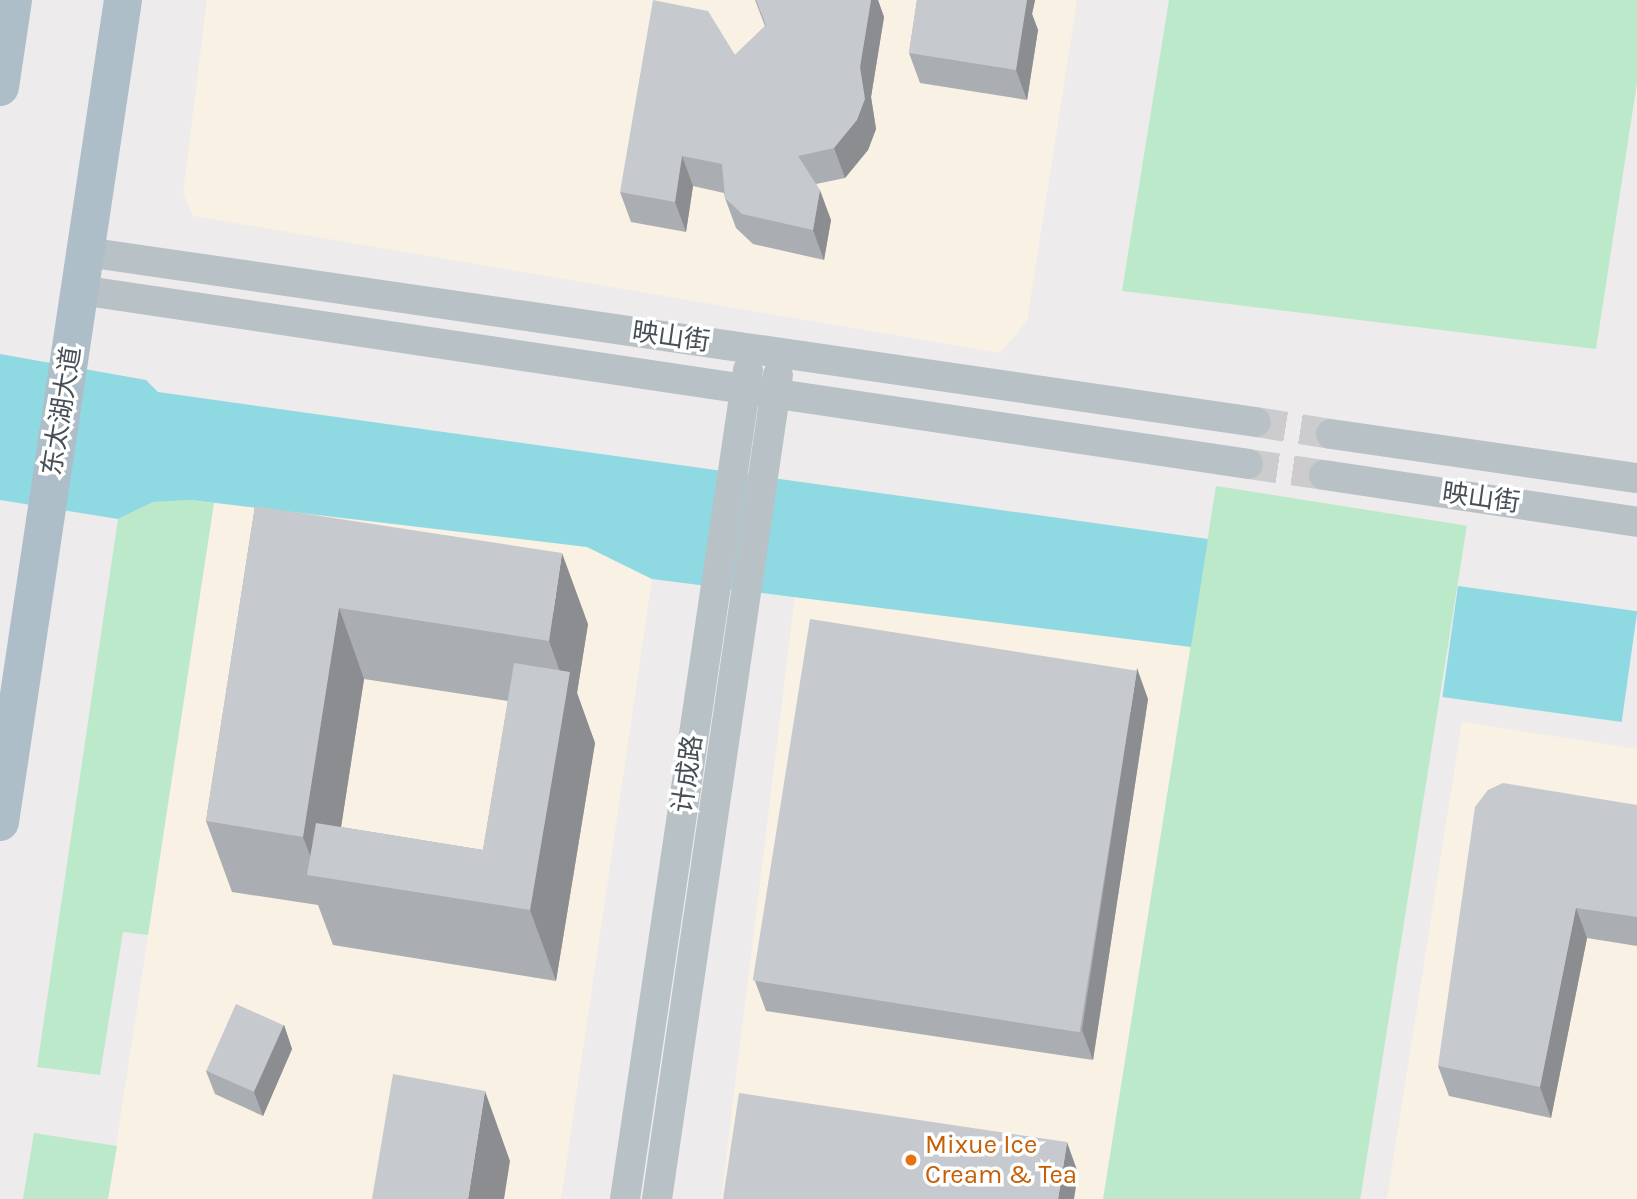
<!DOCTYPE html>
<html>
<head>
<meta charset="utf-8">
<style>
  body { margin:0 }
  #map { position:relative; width:1637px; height:1199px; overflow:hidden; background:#eeebec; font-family:Karla,"Noto Sans SC",sans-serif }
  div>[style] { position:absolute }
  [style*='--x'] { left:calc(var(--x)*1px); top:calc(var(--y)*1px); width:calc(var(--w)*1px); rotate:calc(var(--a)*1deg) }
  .commercial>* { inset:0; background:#f9f1e4; transform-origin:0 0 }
  .green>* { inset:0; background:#bce9c9; transform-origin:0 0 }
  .water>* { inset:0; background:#8ed9e2; transform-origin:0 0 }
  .minor-tunnel>* { height:30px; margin-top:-15px; transform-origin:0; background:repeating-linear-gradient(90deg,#ccccce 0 30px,transparent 0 45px) }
  .minor>* { height:30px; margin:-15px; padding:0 15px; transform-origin:15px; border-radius:15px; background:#b8c1c6 }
  .major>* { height:38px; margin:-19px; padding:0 19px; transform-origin:19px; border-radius:19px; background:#adbec8 }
  .wall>* { inset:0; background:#aaadb1 }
  .shaded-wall>* { inset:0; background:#8b8d90 }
  .building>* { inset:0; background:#c6c9ce; transform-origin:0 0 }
  .dots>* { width:19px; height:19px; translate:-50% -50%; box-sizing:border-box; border:4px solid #fff; border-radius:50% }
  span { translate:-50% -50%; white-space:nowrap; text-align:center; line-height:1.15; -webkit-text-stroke:7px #fff; paint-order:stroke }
  .street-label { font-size:26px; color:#465056 }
  .food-label { font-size:26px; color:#c56008 }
  .left { translate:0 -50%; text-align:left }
</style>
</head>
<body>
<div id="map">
  <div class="commercial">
    <div style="clip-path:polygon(207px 0,1077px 0,1027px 321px,1000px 353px,193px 216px,183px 194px)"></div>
    <div style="clip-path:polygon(214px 503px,587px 547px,652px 579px,561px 1199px,108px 1199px)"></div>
    <div style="left:795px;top:597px;width:399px;height:609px;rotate:7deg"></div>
    <div style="clip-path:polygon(1462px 722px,1637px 749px,1637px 1199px,1387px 1199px)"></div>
  </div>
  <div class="green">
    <div style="clip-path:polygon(1169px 0,1637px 0,1637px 83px,1596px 349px,1122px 291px)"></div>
    <div style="left:1216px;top:486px;width:254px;height:722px;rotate:9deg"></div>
    <div style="clip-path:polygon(191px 500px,214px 503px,148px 935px,123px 932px,100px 1075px,37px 1067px,118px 519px,153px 502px)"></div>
    <div style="clip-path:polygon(34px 1133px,117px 1146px,108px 1199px,23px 1199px)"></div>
  </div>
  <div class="water">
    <div style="clip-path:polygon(0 354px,146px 380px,158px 392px,1208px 539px,1191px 647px,652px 579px,587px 547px,191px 500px,153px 502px,118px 519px,0 500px)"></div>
    <div style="left:1458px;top:586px;width:181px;height:112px;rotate:8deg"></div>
  </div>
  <div class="minor-tunnel">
    <div style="--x:1256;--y:422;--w:76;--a:9.1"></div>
    <div style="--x:1248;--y:464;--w:77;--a:8.2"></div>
  </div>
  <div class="minor">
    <div style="--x:86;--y:252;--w:1182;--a:8.27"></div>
    <div style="--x:80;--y:290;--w:1181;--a:8.47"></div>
    <div style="--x:1331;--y:434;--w:309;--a:8.2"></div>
    <div style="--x:1324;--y:475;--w:317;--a:8.5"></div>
    <div style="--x:625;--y:1199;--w:838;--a:-81.56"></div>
    <div style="--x:657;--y:1199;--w:833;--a:-81.65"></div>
  </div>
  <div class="major">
    <div style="--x:0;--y:87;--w:88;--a:-81.5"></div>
    <div style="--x:0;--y:822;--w:831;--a:-81.49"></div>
  </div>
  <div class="wall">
    <div style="clip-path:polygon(755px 0,878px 0,884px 17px,871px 97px,876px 129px,868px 150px,845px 178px,816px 184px,831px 220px,824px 260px,753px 244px,736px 228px,725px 198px,724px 193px,693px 186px,686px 232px,631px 222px,620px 192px,735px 55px,765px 26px)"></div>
    <div style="clip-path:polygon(917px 0,1035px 0,1032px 14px,1038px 30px,1027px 100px,920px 83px,909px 53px)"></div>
    <div style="clip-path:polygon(evenodd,255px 506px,588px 624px,577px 693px,595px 743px,556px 981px,333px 945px,318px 905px,232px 892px,206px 821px,255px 506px,364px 679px,508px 701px,483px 850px,341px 827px,364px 679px)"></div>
    <div style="clip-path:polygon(1148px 699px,1093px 1060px,766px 1011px,755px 981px)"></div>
    <div style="clip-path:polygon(1637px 805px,1637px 946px,1587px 938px,1551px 1118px,1449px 1096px,1438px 1066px)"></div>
    <div style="clip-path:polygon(284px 1025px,292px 1049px,263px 1116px,215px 1094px,206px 1071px)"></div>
  </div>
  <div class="shaded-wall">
    <div style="clip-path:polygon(871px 0,878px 0,884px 17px,871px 97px,876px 129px,868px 150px,845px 178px,834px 148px,860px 67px)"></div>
    <div style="clip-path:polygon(1020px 0,1035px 0,1032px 14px,1038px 30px,1027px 100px,1016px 70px)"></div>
    <div style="clip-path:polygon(682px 156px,693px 186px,686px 232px,675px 202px)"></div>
    <div style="clip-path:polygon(820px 190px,831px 220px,824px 260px,813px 230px)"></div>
    <div style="clip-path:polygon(562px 553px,588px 624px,577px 693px,595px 743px,556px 981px,530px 910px,567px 691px,549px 641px)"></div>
    <div style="clip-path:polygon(339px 608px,364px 679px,333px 879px,318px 876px,303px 837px)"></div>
    <div style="clip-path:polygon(1137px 668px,1148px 699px,1093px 1060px,1082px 1030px)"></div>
    <div style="clip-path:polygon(1576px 908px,1587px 938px,1551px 1118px,1540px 1087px)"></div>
    <div style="clip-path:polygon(284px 1025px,292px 1049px,263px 1116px,254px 1092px)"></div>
    <div style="clip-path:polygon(485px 1091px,510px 1161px,504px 1199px,468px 1199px)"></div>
    <div style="clip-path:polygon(1067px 1142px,1078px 1173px,1074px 1199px,1058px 1199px)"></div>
  </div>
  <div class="building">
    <div style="clip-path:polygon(653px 0,708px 11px,735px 55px,766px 25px,756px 0,871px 0,860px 67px,865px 99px,857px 120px,834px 148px,798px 156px,820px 190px,813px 230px,742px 214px,725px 198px,722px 164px,682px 156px,675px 202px,620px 192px)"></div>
    <div style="clip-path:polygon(917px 0,1027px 0,1016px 70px,909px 53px)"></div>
    <div style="clip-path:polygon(255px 506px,562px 553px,549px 641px,339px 608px,303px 837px,206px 821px)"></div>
    <div style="left:810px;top:619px;width:331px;height:366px;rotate:9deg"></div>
    <div style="clip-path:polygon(514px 663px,570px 672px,530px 910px,307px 875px,316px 823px,483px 850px)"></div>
    <div style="clip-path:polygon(1503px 783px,1637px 805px,1637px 917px,1576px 908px,1540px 1087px,1438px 1066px,1475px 807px,1488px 790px)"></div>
    <div style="left:236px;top:1004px;width:52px;height:73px;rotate:24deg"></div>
    <div style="clip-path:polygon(393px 1074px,485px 1091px,468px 1199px,372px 1199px)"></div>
    <div style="clip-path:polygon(739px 1093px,1067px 1142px,1058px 1199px,723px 1199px)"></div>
  </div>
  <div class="dots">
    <div style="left:911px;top:1160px;background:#e8710a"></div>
  </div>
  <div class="street-label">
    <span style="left:671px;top:337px;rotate:8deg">映山街</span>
    <span style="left:62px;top:411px;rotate:-81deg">东太湖大道</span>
    <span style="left:1481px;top:498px;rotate:8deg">映山街</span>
    <span style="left:688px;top:774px;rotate:-82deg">计成路</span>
  </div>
  <div class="food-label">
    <span class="left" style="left:925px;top:1160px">Mixue Ice<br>Cream &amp; Tea</span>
  </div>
</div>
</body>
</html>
